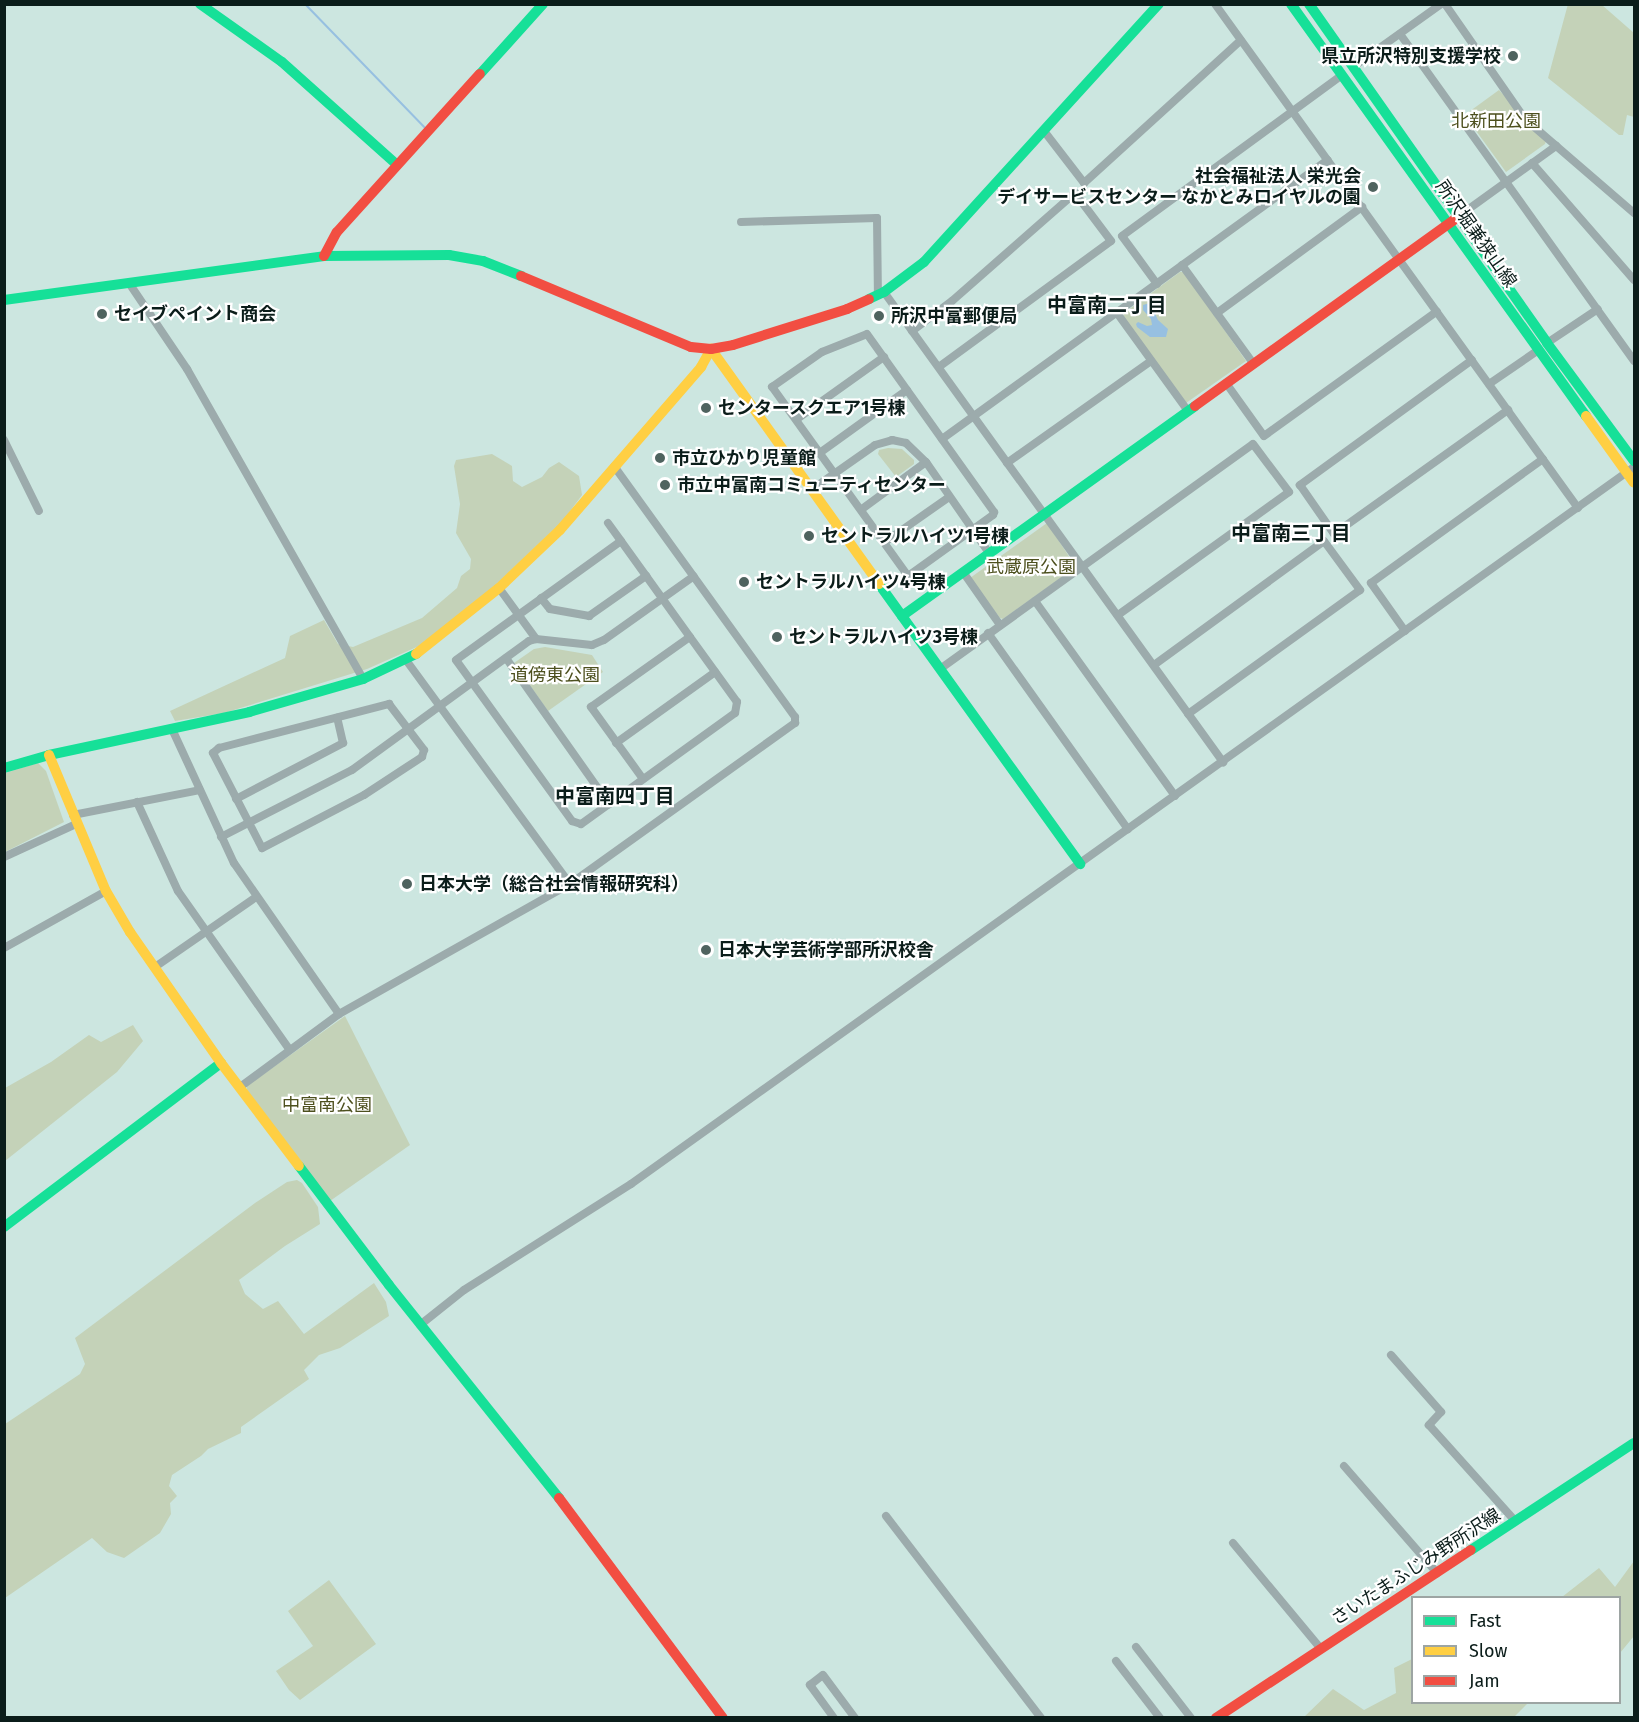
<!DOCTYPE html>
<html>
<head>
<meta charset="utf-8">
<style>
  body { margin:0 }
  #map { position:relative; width:1639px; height:1722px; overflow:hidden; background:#cce6e0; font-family:"Fira Sans","Noto Sans JP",sans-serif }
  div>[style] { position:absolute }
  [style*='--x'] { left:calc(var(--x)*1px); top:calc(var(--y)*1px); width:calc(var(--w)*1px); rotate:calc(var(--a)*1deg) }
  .green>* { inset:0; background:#c4d2b8 }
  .water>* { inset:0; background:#97c0e1 }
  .stream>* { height:2px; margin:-1px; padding:0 1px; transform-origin:1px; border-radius:1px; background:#97c0e1 }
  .street>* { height:8px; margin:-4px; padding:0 4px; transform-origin:4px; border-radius:4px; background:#9cabac }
  .fast>* { height:10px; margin:-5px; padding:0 5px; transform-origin:5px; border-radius:5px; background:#16e098 }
  .slow>* { height:10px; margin:-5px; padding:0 5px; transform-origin:5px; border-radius:5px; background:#ffcf43 }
  .jam>* { height:10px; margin:-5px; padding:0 5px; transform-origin:5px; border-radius:5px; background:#f24e42 }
  .dots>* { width:16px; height:16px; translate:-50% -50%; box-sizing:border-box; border:3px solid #fff; border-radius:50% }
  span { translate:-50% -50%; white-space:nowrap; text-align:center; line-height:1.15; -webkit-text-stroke:4.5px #fff; paint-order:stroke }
  .poi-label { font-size:18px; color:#0b1d1a; font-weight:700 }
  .right { translate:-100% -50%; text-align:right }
  .left { translate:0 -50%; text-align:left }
  .park-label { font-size:18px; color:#4d501e }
  .street-label { font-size:18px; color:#0b1d1a }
  .neighbourhood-label { font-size:20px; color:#0b1d1a; font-weight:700 }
  .frame { position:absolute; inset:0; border:6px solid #0b1d1a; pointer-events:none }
  .legend { position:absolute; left:1411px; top:1596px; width:210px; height:108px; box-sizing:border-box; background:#fff; border:2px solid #9da5a3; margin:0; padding:8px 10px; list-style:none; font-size:18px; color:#0b1d1a }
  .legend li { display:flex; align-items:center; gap:12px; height:30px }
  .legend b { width:30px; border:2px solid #9da5a3 }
</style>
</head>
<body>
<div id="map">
  <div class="green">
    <div style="clip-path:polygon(1568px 4px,1602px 5px,1634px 33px,1634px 117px,1627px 115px,1623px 135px,1619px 135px,1548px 78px)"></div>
    <div style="clip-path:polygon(1499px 90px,1546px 141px,1545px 144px,1506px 172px,1466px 117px,1466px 114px)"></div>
    <div style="clip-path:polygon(1180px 272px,1184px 272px,1246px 361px,1186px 403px,1123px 317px,1124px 313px)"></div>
    <div style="clip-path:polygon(888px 448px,902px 449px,914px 460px,914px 464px,896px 477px,878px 454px,879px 450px)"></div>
    <div style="clip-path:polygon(492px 454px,512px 466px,513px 481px,522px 487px,542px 477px,549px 468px,559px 462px,579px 476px,582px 495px,562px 522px,488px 592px,419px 646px,367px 669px,224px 713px,175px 721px,170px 711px,285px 658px,290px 636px,324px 620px,338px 644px,353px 647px,422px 618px,457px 588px,461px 576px,470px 569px,471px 559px,456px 533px,460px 504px,454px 466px,456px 460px)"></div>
    <div style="clip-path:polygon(1047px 523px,1076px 567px,1003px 619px,1000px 618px,970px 578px)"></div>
    <div style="clip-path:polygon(545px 647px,592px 655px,603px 672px,548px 711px,514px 663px,534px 649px)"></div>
    <div style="clip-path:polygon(38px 763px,46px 771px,64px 822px,5px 852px,5px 773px)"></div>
    <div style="clip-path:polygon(345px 1016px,410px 1145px,330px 1201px,247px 1090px,247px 1086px)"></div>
    <div style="clip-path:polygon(133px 1025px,143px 1041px,117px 1072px,5px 1161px,5px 1088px,51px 1062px,89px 1035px,101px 1042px)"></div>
    <div style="clip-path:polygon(297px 1180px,302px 1183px,318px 1207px,320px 1224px,285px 1246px,239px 1280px,245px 1294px,263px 1309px,278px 1301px,304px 1334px,374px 1283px,386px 1302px,389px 1316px,340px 1348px,319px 1355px,304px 1370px,309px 1379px,241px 1427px,241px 1433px,208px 1449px,201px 1456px,172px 1475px,169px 1486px,177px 1496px,170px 1503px,171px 1514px,160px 1533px,124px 1558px,107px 1552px,92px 1538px,5px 1598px,5px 1424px,80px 1374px,85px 1364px,75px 1338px,255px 1203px,287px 1182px)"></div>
    <div style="clip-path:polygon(1634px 1561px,1634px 1636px,1620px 1653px,1620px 1598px,1562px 1597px,1599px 1568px,1615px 1587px)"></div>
    <div style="clip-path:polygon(329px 1580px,376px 1644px,300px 1700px,289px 1690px,276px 1671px,313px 1646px,288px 1611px)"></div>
    <div style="clip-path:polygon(1412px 1659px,1412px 1702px,1528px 1703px,1514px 1717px,1304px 1717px,1333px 1689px,1364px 1710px,1396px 1693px,1394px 1668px)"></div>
  </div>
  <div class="water">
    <div style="clip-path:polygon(1150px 303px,1158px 320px,1168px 329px,1166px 337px,1150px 337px,1137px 327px,1136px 324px,1138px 322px,1147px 326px,1152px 325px,1151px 319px,1143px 310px,1143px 305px)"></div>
  </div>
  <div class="stream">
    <div style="--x:305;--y:4;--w:173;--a:45.9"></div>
  </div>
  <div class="street">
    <div style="--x:1215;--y:4;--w:621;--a:54.24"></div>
    <div style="--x:1445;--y:4;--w:140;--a:55.2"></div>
    <div style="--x:1525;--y:119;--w:144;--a:40.8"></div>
    <div style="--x:1400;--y:34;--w:402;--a:54.4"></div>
    <div style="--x:1353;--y:67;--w:108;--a:-35.6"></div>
    <div style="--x:1044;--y:131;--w:66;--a:52.4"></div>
    <div style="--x:1084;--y:183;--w:212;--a:-42.3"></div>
    <div style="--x:1532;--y:163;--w:155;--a:48.9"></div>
    <div style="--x:1459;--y:216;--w:120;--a:-35.8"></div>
    <div style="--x:741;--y:222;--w:136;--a:-1.7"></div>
    <div style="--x:877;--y:218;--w:77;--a:89.3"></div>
    <div style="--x:1182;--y:265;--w:121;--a:54.1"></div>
    <div style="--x:129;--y:283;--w:104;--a:56"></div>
    <div style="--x:187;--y:369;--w:356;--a:60.4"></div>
    <div style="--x:1157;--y:284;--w:59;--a:-126.1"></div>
    <div style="--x:1122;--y:236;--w:271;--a:-36.2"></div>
    <div style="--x:884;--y:292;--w:580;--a:54.2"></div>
    <div style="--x:1117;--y:313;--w:121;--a:54.1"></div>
    <div style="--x:1217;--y:313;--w:180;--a:-36.2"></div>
    <div style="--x:912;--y:331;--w:50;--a:-36.9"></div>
    <div style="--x:952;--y:301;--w:164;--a:-41.3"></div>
    <div style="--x:1075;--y:193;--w:60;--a:53.1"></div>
    <div style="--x:1111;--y:241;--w:213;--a:143.8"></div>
    <div style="--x:867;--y:334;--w:219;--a:54.5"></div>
    <div style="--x:994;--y:512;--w:3;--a:108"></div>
    <div style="--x:993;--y:515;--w:105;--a:144.3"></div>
    <div style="--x:908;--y:576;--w:233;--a:-125.7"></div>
    <div style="--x:772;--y:387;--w:61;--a:-35"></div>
    <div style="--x:822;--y:352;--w:48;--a:-21.8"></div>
    <div style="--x:1547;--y:343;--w:61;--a:-33.7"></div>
    <div style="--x:1472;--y:360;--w:213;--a:144"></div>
    <div style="--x:1300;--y:485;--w:60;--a:55.2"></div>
    <div style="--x:1334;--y:534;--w:214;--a:-35.5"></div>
    <div style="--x:1226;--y:383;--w:65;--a:54.4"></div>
    <div style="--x:1264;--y:436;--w:213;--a:-35.8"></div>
    <div style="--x:1489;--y:384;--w:58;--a:-34.5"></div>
    <div style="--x:797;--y:419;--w:107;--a:-35.5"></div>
    <div style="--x:942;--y:439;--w:476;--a:-35.9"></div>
    <div style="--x:4;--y:440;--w:79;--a:63.8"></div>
    <div style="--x:821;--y:452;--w:106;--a:-35.8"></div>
    <div style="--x:1007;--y:463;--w:176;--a:-35.3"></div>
    <div style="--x:811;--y:490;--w:78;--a:-35.1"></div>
    <div style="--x:875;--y:445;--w:18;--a:-16"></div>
    <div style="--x:892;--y:440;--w:14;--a:12"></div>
    <div style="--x:906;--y:443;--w:28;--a:44"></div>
    <div style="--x:926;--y:462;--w:111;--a:55.3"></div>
    <div style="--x:862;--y:509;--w:79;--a:-36.3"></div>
    <div style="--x:608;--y:523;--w:22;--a:54"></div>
    <div style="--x:621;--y:541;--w:118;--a:54.3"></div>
    <div style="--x:690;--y:637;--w:80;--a:54.1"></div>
    <div style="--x:737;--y:702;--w:11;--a:100"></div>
    <div style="--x:735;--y:713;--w:190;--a:144.2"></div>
    <div style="--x:581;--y:824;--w:9;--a:-162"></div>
    <div style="--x:572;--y:821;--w:198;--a:-125.8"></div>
    <div style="--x:456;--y:660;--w:203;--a:-35.8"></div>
    <div style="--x:885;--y:542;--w:78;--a:-35.1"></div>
    <div style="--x:963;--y:572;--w:65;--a:55.1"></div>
    <div style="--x:499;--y:588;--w:63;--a:54"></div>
    <div style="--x:536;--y:639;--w:56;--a:6.1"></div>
    <div style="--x:592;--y:645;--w:13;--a:-23"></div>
    <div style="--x:604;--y:640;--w:110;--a:-35.4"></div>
    <div style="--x:541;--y:598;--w:14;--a:51"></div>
    <div style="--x:550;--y:609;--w:40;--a:10"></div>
    <div style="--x:589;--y:616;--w:70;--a:-35.1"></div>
    <div style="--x:1035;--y:601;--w:240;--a:54.3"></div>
    <div style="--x:1405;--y:631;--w:59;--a:-125.3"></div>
    <div style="--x:1371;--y:583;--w:212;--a:-35.8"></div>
    <div style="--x:988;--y:633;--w:241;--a:54.5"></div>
    <div style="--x:506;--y:658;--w:179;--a:54.8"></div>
    <div style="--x:406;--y:660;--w:278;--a:53.8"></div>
    <div style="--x:1154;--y:665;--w:210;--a:-36.1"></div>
    <div style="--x:1324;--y:541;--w:61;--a:53.7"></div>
    <div style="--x:1360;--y:590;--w:212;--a:144.2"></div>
    <div style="--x:940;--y:669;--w:385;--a:-35.7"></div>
    <div style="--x:1253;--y:444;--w:60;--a:53.1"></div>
    <div style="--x:1289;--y:492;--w:211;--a:144.3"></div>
    <div style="--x:389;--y:704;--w:58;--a:52.7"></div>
    <div style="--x:424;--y:750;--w:7;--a:106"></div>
    <div style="--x:422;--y:757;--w:69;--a:146.8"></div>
    <div style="--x:364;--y:795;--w:115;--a:152.5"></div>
    <div style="--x:262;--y:848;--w:107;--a:-117.3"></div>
    <div style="--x:213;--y:753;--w:8;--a:-40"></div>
    <div style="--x:219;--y:748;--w:176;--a:-14.5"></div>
    <div style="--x:172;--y:729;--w:148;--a:65.2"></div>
    <div style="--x:234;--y:863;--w:184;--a:55.2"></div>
    <div style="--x:616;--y:743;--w:122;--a:-35.6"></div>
    <div style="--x:643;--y:779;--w:89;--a:-125.8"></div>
    <div style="--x:591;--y:707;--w:121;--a:-35.3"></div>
    <div style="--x:236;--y:799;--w:121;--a:-27.6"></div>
    <div style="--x:343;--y:743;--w:26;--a:-103"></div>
    <div style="--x:137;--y:802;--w:98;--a:65.3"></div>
    <div style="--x:178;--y:891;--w:193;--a:54.9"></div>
    <div style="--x:73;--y:815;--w:129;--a:-11.1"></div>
    <div style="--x:221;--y:837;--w:147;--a:-27.1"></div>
    <div style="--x:352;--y:770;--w:219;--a:-36.1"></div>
    <div style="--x:529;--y:641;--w:7;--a:-16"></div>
    <div style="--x:4;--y:857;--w:79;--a:-24.6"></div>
    <div style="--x:4;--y:948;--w:117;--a:-29.2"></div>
    <div style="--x:155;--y:967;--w:123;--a:-34.7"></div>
    <div style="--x:240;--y:1087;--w:123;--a:-36.4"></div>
    <div style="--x:339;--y:1014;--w:265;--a:-29.4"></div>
    <div style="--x:570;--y:884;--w:277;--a:-35.6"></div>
    <div style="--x:795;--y:723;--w:6;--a:-90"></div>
    <div style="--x:795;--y:717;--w:309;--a:-125.8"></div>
    <div style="--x:420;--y:1325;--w:56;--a:-38.5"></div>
    <div style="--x:464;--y:1290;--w:198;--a:-32.4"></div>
    <div style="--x:631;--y:1184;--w:1233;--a:-35.56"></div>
    <div style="--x:1391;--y:1355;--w:76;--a:48.7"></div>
    <div style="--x:1441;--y:1412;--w:18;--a:133"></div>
    <div style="--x:1429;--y:1425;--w:129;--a:48.1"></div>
    <div style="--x:1344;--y:1466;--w:142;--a:49"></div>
    <div style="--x:886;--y:1516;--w:255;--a:52.5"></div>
    <div style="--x:1233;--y:1543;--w:138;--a:50.3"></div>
    <div style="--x:1136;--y:1647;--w:90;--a:52.2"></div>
    <div style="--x:1116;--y:1661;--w:72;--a:52.3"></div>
    <div style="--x:834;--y:1718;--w:41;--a:-126"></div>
    <div style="--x:810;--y:1685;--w:16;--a:-38"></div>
    <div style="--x:823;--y:1675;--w:54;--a:53.3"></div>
  </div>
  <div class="fast">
    <div style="--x:200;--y:4;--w:100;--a:35.3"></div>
    <div style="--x:282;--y:62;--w:154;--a:41.8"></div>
    <div style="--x:1291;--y:4;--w:507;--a:54.4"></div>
    <div style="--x:1309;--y:4;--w:414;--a:54.9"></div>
    <div style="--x:1547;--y:343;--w:147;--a:53.6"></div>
    <div style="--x:480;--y:74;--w:94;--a:-48"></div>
    <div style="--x:869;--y:299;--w:17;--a:-25"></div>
    <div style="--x:884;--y:292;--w:50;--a:-36.9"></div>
    <div style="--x:924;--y:262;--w:349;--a:-47.7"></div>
    <div style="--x:4;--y:300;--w:323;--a:-7.8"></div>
    <div style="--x:324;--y:256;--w:125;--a:-0.5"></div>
    <div style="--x:449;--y:255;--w:35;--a:10"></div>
    <div style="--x:483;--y:261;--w:41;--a:21.5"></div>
    <div style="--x:879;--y:584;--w:345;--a:54.3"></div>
    <div style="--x:902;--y:616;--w:360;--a:-35.6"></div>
    <div style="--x:4;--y:768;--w:47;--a:-16.1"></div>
    <div style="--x:49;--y:755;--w:205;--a:-12.1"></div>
    <div style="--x:249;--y:712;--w:119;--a:-16.1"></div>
    <div style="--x:363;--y:679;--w:59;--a:-25.3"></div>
    <div style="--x:299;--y:1166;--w:149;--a:52.9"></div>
    <div style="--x:389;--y:1285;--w:273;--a:51.4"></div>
    <div style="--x:4;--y:1227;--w:272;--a:-37.1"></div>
    <div style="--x:1471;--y:1550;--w:195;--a:-33.3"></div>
  </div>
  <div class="slow">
    <div style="--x:711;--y:349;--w:289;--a:54.4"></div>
    <div style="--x:1586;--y:416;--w:82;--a:54.4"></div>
    <div style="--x:416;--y:654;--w:106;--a:-38.5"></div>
    <div style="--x:499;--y:588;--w:84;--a:-43.6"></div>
    <div style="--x:560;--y:530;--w:216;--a:-49.1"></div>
    <div style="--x:701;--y:367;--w:21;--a:-61"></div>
    <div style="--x:49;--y:755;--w:147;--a:67.3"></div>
    <div style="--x:106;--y:891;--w:48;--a:59.7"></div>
    <div style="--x:130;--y:932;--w:160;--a:55.2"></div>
    <div style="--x:221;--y:1063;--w:129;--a:52.9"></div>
  </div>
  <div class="jam">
    <div style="--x:324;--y:256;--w:27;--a:-62"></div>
    <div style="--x:337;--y:232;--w:213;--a:-47.9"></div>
    <div style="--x:521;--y:276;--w:184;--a:22.7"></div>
    <div style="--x:691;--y:347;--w:20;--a:6"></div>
    <div style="--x:711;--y:349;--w:22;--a:-10"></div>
    <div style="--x:733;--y:345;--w:120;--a:-17.5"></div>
    <div style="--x:847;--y:309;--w:24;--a:-24"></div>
    <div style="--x:1195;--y:406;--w:325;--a:-35.7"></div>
    <div style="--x:559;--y:1498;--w:274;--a:53.3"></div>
    <div style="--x:1216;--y:1718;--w:305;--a:-33.4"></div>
  </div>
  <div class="dots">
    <div style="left:1513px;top:56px;background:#4f635f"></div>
    <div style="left:1373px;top:187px;background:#4f635f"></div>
    <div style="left:102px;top:314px;background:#4f635f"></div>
    <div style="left:879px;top:316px;background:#4f635f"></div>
    <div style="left:706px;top:408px;background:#4f635f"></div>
    <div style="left:660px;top:458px;background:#4f635f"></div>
    <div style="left:665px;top:485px;background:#4f635f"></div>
    <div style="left:809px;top:536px;background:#4f635f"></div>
    <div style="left:744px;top:582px;background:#4f635f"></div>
    <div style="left:777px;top:637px;background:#4f635f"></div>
    <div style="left:407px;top:884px;background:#4f635f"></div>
    <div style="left:706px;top:950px;background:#4f635f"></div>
  </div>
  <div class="poi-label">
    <span class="right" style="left:1501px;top:56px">県立所沢特別支援学校</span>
    <span class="right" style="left:1361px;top:187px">社会福祉法人 栄光会<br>デイサービスセンター なかとみロイヤルの園</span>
    <span class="left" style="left:114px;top:314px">セイブペイント商会</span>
    <span class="left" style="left:891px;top:316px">所沢中富郵便局</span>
    <span class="left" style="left:718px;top:408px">センタースクエア1号棟</span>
    <span class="left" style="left:672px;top:458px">市立ひかり児童館</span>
    <span class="left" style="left:677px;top:485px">市立中富南コミュニティセンター</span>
    <span class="left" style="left:821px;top:536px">セントラルハイツ1号棟</span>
    <span class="left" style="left:756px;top:582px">セントラルハイツ4号棟</span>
    <span class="left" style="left:789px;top:637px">セントラルハイツ3号棟</span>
    <span class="left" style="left:419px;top:884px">日本大学（総合社会情報研究科）</span>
    <span class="left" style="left:718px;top:950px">日本大学芸術学部所沢校舎</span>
  </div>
  <div class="park-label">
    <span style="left:1496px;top:121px">北新田公園</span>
    <span style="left:1031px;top:567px">武蔵原公園</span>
    <span style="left:555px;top:675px">道傍東公園</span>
    <span style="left:327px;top:1105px">中富南公園</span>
  </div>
  <div class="street-label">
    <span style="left:1476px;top:234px;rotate:55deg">所沢堀兼狭山線</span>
    <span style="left:1416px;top:1567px;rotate:-33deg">さいたまふじみ野所沢線</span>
  </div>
  <div class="neighbourhood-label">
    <span style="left:1107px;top:305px">中富南二丁目</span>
    <span style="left:1291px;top:533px">中富南三丁目</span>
    <span style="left:615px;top:796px">中富南四丁目</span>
  </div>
  <div class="frame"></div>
  <ul class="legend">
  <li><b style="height:8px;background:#16e098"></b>Fast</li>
  <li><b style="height:8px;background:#ffcf43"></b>Slow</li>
  <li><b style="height:8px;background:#f24e42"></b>Jam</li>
  </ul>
</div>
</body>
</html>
